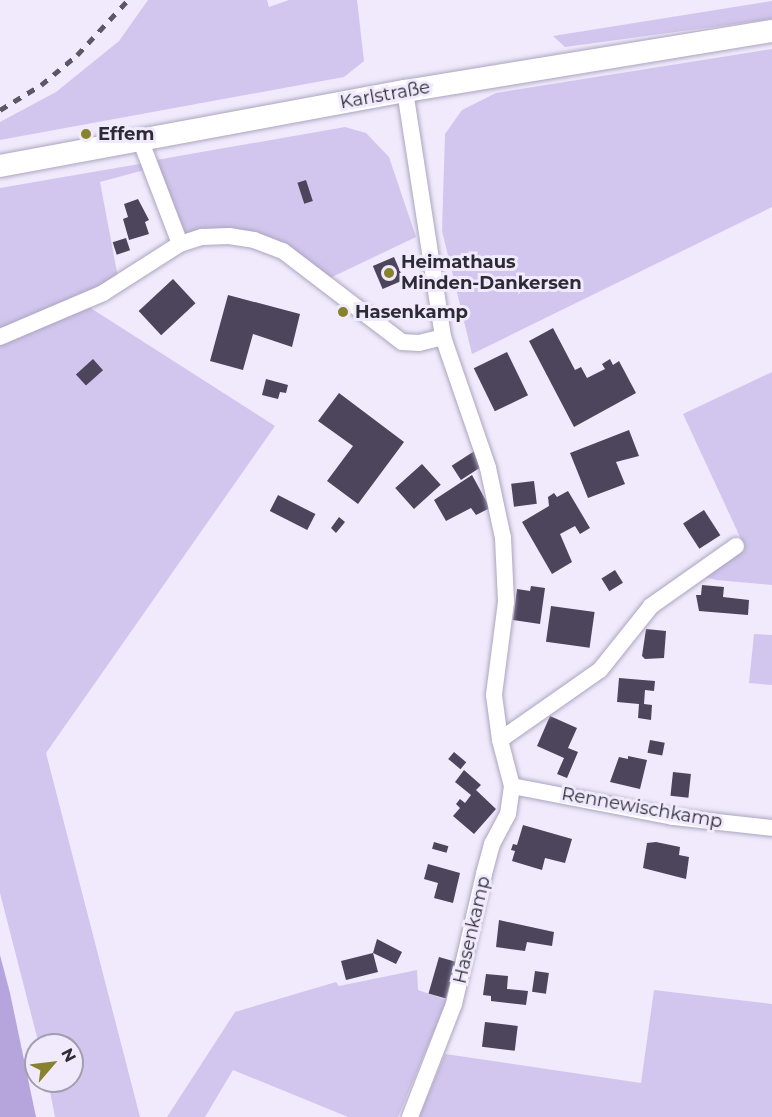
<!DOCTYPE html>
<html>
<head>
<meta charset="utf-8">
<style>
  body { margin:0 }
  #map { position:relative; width:772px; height:1117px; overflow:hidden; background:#f0eafc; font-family:Montserrat,sans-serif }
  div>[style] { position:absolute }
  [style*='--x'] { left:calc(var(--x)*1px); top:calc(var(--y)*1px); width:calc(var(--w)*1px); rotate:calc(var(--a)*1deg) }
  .green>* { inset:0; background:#d2c6ee }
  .water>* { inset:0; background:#b6a4dc }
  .building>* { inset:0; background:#4c455c; transform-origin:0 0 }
  .roads { filter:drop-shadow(0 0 2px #aca4bf) drop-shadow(0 0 2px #aca4bf) }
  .street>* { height:16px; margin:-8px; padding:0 8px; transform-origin:8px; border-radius:8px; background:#fff }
  .secondary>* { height:22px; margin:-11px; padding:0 11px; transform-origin:11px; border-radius:11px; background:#fff }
  .rail>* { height:4.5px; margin-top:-2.25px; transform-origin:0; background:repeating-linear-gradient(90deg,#5b5764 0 8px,transparent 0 16px) }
  .dots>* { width:16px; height:16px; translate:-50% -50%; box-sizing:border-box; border:3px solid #f0eafc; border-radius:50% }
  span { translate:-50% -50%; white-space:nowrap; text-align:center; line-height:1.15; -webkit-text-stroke:6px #f0eafc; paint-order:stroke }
  .street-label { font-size:18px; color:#2e2b36 }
  .poi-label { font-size:18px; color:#2e2b36; font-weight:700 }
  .left { translate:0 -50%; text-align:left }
  .north { position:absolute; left:24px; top:1033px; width:60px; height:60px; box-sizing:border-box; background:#f0eafc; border:2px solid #a29ead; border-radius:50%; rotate:62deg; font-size:16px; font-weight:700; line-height:24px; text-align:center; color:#2e2b36 }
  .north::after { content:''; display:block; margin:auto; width:21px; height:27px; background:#86832c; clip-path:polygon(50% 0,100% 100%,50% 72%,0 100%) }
</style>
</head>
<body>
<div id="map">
  <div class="green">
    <div style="clip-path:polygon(148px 0,267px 0,269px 7px,289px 0,357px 0,364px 61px,344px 77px,0 140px,0 122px,56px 92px,119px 41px)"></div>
    <div style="clip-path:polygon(772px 1px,772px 19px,565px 47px,553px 36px)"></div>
    <div style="clip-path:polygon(772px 49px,772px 207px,472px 354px,442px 231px,445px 134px,462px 110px,496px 93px)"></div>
    <div style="clip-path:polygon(345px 127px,366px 133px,389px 157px,416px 237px,330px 278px,289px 249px,187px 237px,156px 160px)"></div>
    <div style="clip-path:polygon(145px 163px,148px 169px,100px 182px,120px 288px,89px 307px,275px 426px,46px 753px,140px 1117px,55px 1117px,48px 1081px,72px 1081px,72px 1045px,39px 1045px,0 893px,0 188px)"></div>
    <div style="clip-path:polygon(772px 372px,772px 585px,716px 580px,694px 574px,741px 539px,683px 414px)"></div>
    <div style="clip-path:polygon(754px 634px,772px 635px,772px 685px,749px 683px)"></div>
    <div style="clip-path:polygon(417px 970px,418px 990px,447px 1000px,398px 1117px,348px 1117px,233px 1070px,205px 1117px,167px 1117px,235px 1012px,336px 982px,339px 986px)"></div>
    <div style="clip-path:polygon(654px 990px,772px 1004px,772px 1117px,419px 1117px,445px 1054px,641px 1083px)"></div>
  </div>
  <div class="water">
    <div style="clip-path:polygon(0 955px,10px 993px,36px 1117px,0 1117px)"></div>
  </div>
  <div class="building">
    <div style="left:306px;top:180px;width:22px;height:9px;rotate:72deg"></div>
    <div style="clip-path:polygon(138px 199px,149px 220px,145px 222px,149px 234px,129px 240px,123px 219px,128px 217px,124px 204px)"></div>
    <div style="left:126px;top:238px;width:13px;height:14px;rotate:72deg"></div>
    <div style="left:394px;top:257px;width:25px;height:23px;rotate:67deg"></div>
    <div style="left:173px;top:279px;width:33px;height:47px;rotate:47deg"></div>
    <div style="clip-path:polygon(228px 295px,300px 314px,292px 347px,253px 334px,243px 370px,210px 361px)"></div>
    <div style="clip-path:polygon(553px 328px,575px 370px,581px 367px,587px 378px,605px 369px,602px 364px,610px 359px,613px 365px,619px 361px,636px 393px,574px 427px,529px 341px)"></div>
    <div style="left:507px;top:352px;width:48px;height:37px;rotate:64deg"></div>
    <div style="left:93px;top:359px;width:15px;height:23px;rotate:48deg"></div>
    <div style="clip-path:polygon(266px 379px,288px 385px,286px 393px,280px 392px,278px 399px,262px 395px)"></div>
    <div style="clip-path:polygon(339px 393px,404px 442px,358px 504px,327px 481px,353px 446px,318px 421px)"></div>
    <div style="clip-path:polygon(629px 430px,639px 456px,616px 462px,625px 484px,588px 498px,570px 453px)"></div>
    <div style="left:476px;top:450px;width:17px;height:29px;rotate:57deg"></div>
    <div style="left:422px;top:464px;width:28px;height:36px;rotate:48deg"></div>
    <div style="clip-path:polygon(472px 475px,490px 508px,476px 515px,471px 508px,446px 521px,434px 500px)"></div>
    <div style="left:534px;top:481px;width:23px;height:23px;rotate:83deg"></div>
    <div style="clip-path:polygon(568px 491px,590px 528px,580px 534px,575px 526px,560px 534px,572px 562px,552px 574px,522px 522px,549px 506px,548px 497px,554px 493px,557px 497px)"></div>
    <div style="left:278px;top:495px;width:42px;height:18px;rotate:27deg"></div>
    <div style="left:704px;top:510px;width:30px;height:25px;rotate:57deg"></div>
    <div style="clip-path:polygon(339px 517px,345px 522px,336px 533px,331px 528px)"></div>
    <div style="left:615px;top:570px;width:15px;height:16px;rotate:58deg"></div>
    <div style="clip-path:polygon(702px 585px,724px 587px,723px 597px,749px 600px,748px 615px,699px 611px,696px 595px,701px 595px)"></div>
    <div style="clip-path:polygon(531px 586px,545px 588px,540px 624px,513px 620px,517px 589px,530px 591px)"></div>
    <div style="left:551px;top:606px;width:44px;height:36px;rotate:8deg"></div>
    <div style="clip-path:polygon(646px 629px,666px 631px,664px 658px,645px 659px,642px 656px)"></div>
    <div style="clip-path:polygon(619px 678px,655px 681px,654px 691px,645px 690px,644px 704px,652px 705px,651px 720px,638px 718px,639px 704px,617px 702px)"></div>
    <div style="clip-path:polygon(550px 716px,577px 728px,568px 748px,578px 752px,567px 778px,557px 774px,564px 758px,537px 746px)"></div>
    <div style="left:650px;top:740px;width:15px;height:13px;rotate:11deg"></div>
    <div style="left:454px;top:752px;width:16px;height:9px;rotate:40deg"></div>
    <div style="clip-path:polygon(628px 756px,647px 760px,640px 789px,610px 782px,619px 757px,628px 759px)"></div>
    <div style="clip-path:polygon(464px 770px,481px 785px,476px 790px,496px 809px,474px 834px,453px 816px,460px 808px,456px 804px,460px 799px,465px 803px,471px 795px,455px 782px)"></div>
    <div style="left:673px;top:772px;width:18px;height:24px;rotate:6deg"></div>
    <div style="clip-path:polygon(523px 825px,572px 839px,565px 863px,545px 858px,542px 870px,512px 861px,515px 851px,511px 850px,513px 844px,517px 845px)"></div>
    <div style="left:434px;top:842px;width:15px;height:7px;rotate:16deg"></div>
    <div style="clip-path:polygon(656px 842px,680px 847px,679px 855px,689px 857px,686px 879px,643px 868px,647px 843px)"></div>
    <div style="clip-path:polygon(428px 864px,460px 873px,453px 903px,434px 898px,438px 883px,424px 879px)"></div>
    <div style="clip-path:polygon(499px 920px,554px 932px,552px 946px,527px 942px,525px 951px,496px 947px)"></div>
    <div style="clip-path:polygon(377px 939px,402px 952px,396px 964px,373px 953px,378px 972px,346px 980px,341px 961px,373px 953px)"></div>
    <div style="left:439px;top:957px;width:18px;height:38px;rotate:16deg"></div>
    <div style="left:535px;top:971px;width:14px;height:21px;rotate:8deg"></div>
    <div style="clip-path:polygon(486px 974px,508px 976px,507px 989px,528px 991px,526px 1005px,491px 1001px,491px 996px,483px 995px)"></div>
    <div style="left:485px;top:1022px;width:33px;height:25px;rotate:7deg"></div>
  </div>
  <div class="roads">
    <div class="street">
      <div style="--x:405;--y:91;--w:249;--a:81.2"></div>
      <div style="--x:443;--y:337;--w:139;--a:71"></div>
      <div style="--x:488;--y:468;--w:72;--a:77.9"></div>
      <div style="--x:503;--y:538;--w:64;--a:87.3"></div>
      <div style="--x:506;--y:602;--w:94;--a:97.4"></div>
      <div style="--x:494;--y:695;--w:45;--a:82.4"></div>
      <div style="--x:500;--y:740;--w:48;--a:75.4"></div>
      <div style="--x:512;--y:786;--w:28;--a:98"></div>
      <div style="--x:508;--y:814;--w:34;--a:118"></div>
      <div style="--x:492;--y:844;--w:31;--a:105"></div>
      <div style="--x:484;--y:874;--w:133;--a:103"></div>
      <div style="--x:454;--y:1004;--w:121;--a:111.3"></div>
      <div style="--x:140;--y:139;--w:112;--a:69.1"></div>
      <div style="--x:0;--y:337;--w:112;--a:-23.1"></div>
      <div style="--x:103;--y:293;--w:91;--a:-32.5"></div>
      <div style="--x:180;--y:244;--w:23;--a:-18"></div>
      <div style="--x:202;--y:237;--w:27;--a:-2"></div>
      <div style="--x:229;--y:236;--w:25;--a:9"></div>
      <div style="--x:254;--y:240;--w:31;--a:21"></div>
      <div style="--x:283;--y:251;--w:150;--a:37.4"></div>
      <div style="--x:402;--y:342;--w:17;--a:3"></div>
      <div style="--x:419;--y:343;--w:25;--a:-14"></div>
      <div style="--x:500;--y:740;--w:122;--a:-35"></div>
      <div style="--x:600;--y:670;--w:82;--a:-51.4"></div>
      <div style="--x:651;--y:606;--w:104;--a:-35.2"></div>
      <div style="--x:512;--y:786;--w:164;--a:10.9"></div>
      <div style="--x:673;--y:817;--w:100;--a:6.3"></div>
    </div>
    <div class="secondary">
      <div style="--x:0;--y:166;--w:412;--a:-10.5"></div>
      <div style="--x:405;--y:91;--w:372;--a:-9.3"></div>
    </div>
  </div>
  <div class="rail">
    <div style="--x:0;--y:110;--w:48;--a:-31.4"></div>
    <div style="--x:41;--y:85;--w:47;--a:-39.8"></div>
    <div style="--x:77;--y:55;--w:75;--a:-47.2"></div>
  </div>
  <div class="dots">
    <div style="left:86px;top:134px;background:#86832c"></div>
    <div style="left:389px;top:273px;background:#86832c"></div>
    <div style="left:343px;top:312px;background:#86832c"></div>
  </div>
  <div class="street-label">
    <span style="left:385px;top:95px;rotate:-10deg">Karlstraße</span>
    <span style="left:642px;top:808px;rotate:10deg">Rennewischkamp</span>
    <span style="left:472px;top:930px;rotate:-77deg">Hasenkamp</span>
  </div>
  <div class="poi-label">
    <span class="left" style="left:98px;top:134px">Effem</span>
    <span class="left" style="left:401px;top:273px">Heimathaus<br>Minden-Dankersen</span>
    <span class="left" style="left:355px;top:312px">Hasenkamp</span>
  </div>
  <div class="north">N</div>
</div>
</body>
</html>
